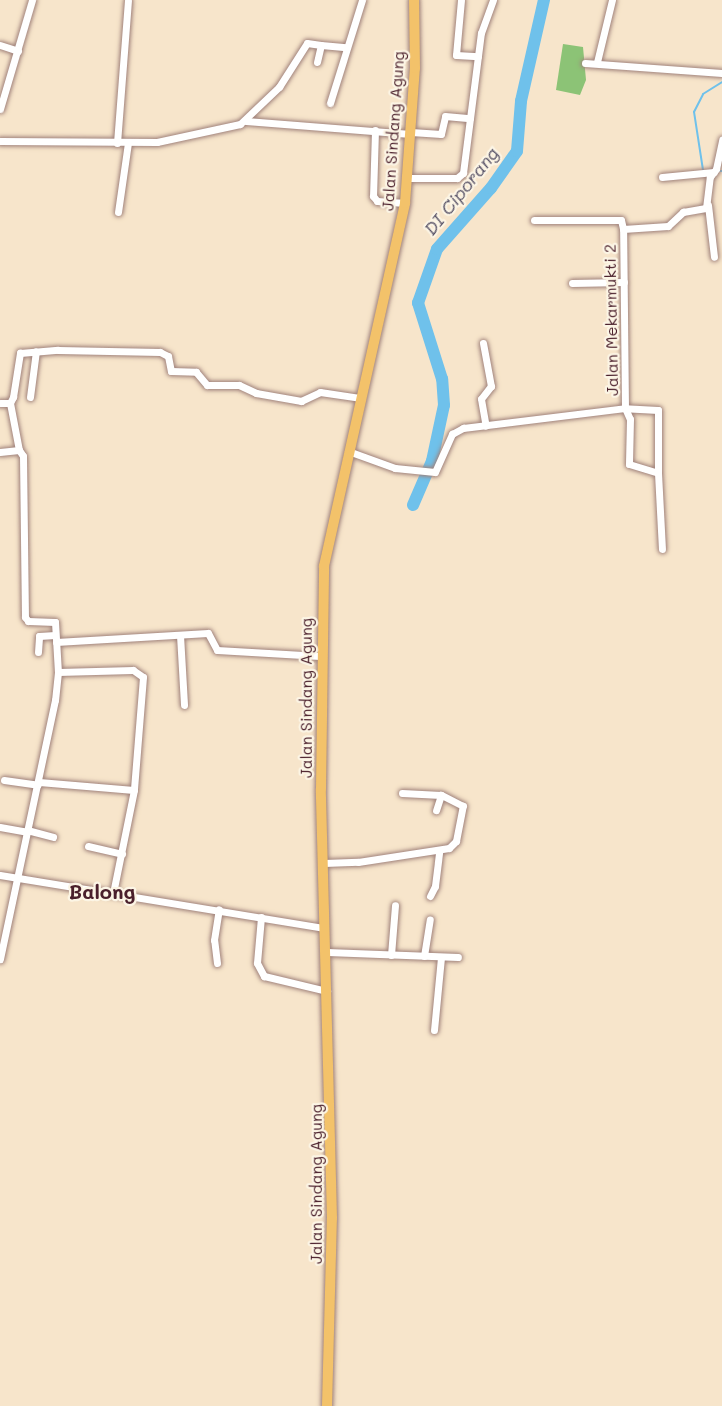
<!DOCTYPE html>
<html>
<head>
<meta charset="utf-8">
<style>
  body { margin:0 }
  #map { position:relative; width:722px; height:1406px; overflow:hidden; background:#f7e5cb; font-family:Mali,sans-serif }
  div>[style] { position:absolute }
  [style*='--x'] { left:calc(var(--x)*1px); top:calc(var(--y)*1px); width:calc(var(--w)*1px); rotate:calc(var(--a)*1deg) }
  .green>* { inset:0; background:#8cc376 }
  .stream>* { height:2px; margin:-1px; padding:0 1px; transform-origin:1px; border-radius:1px; background:#6fc1eb }
  .river>* { height:12px; margin:-6px; padding:0 6px; transform-origin:6px; border-radius:6px; background:#6fc1eb }
  .roads { filter:drop-shadow(0 0 2px #a0827b) drop-shadow(0 0 2px #a0827b) }
  .minor>* { height:7px; margin:-3.5px; padding:0 3.5px; transform-origin:3.5px; border-radius:3.5px; background:#fff }
  .primary>* { height:10px; margin:-5px; padding:0 5px; transform-origin:5px; border-radius:5px; background:#f3c26a }
  span { translate:-50% -50%; white-space:nowrap; text-align:center; line-height:1.15; -webkit-text-stroke:4.5px #fcf5e5; paint-order:stroke }
  .street-label { font-size:16px; color:#4a1f2b }
  .water-label { font-size:18px; color:#555065; font-style:italic }
  .quarter-label { font-size:20px; color:#4a1f2b; font-weight:700 }
</style>
</head>
<body>
<div id="map">
  <div class="green">
    <div style="clip-path:polygon(563px 44px,583px 47px,586px 80px,580px 95px,556px 90px)"></div>
  </div>
  <div class="stream">
    <div style="--x:703;--y:170;--w:59;--a:-98.8"></div>
    <div style="--x:694;--y:112;--w:20;--a:-63"></div>
    <div style="--x:703;--y:94;--w:22;--a:-32"></div>
    <div style="--x:719;--y:171;--w:3;--a:0"></div>
  </div>
  <div class="river">
    <div style="--x:413;--y:505;--w:48;--a:-66.6"></div>
    <div style="--x:432;--y:461;--w:57;--a:-77.9"></div>
    <div style="--x:444;--y:405;--w:26;--a:-94"></div>
    <div style="--x:442;--y:379;--w:80;--a:-107.5"></div>
    <div style="--x:418;--y:303;--w:57;--a:-70.6"></div>
    <div style="--x:437;--y:249;--w:81;--a:-48.5"></div>
    <div style="--x:491;--y:188;--w:45;--a:-54.9"></div>
    <div style="--x:517;--y:151;--w:50;--a:-85.4"></div>
    <div style="--x:521;--y:101;--w:104;--a:-77.2"></div>
  </div>
  <div class="roads">
    <div class="minor">
      <div style="--x:461;--y:0;--w:55;--a:95.2"></div>
      <div style="--x:456;--y:55;--w:22;--a:3"></div>
      <div style="--x:0;--y:45;--w:19;--a:18"></div>
      <div style="--x:317;--y:62;--w:17;--a:-77"></div>
      <div style="--x:321;--y:45;--w:25;--a:5"></div>
      <div style="--x:597;--y:62;--w:64;--a:-76.4"></div>
      <div style="--x:585;--y:63;--w:137;--a:4.2"></div>
      <div style="--x:330;--y:103;--w:108;--a:-72.7"></div>
      <div style="--x:0;--y:109;--w:114;--a:-73.6"></div>
      <div style="--x:246;--y:121;--w:165;--a:4.5"></div>
      <div style="--x:375;--y:130;--w:66;--a:91.7"></div>
      <div style="--x:373;--y:196;--w:6;--a:51"></div>
      <div style="--x:377;--y:201;--w:28;--a:4"></div>
      <div style="--x:411;--y:132;--w:30;--a:4"></div>
      <div style="--x:441;--y:134;--w:18;--a:-77"></div>
      <div style="--x:445;--y:116;--w:25;--a:5"></div>
      <div style="--x:0;--y:141;--w:157;--a:0.4"></div>
      <div style="--x:157;--y:142;--w:85;--a:-12.2"></div>
      <div style="--x:240;--y:124;--w:54;--a:-43.5"></div>
      <div style="--x:279;--y:87;--w:52;--a:-57.5"></div>
      <div style="--x:307;--y:43;--w:14;--a:8"></div>
      <div style="--x:117;--y:143;--w:143;--a:-85.6"></div>
      <div style="--x:662;--y:177;--w:52;--a:-5.5"></div>
      <div style="--x:407;--y:178;--w:50;--a:0"></div>
      <div style="--x:457;--y:178;--w:8;--a:-40"></div>
      <div style="--x:463;--y:173;--w:141;--a:-82.7"></div>
      <div style="--x:481;--y:33;--w:35;--a:-70"></div>
      <div style="--x:708;--y:205;--w:52;--a:83.4"></div>
      <div style="--x:118;--y:212;--w:70;--a:-81.8"></div>
      <div style="--x:534;--y:220;--w:87;--a:0"></div>
      <div style="--x:621;--y:220;--w:9;--a:77"></div>
      <div style="--x:572;--y:283;--w:52;--a:-1.1"></div>
      <div style="--x:483;--y:343;--w:44;--a:79.5"></div>
      <div style="--x:491;--y:386;--w:16;--a:128"></div>
      <div style="--x:481;--y:399;--w:27;--a:80"></div>
      <div style="--x:30;--y:397;--w:46;--a:-82.6"></div>
      <div style="--x:0;--y:403;--w:10;--a:0"></div>
      <div style="--x:10;--y:403;--w:7;--a:-63"></div>
      <div style="--x:13;--y:397;--w:45;--a:-81"></div>
      <div style="--x:20;--y:353;--w:38;--a:-5"></div>
      <div style="--x:58;--y:350;--w:102;--a:1.1"></div>
      <div style="--x:160;--y:352;--w:9;--a:27"></div>
      <div style="--x:168;--y:356;--w:15;--a:79"></div>
      <div style="--x:171;--y:371;--w:25;--a:2"></div>
      <div style="--x:196;--y:372;--w:17;--a:50"></div>
      <div style="--x:207;--y:385;--w:32;--a:0"></div>
      <div style="--x:239;--y:385;--w:19;--a:25"></div>
      <div style="--x:256;--y:393;--w:46;--a:10.1"></div>
      <div style="--x:301;--y:401;--w:21;--a:-25"></div>
      <div style="--x:320;--y:392;--w:40;--a:8.5"></div>
      <div style="--x:10;--y:403;--w:48;--a:79.2"></div>
      <div style="--x:348;--y:451;--w:50;--a:19.9"></div>
      <div style="--x:395;--y:468;--w:40;--a:5.7"></div>
      <div style="--x:435;--y:472;--w:42;--a:-65.9"></div>
      <div style="--x:452;--y:434;--w:13;--a:-29"></div>
      <div style="--x:463;--y:428;--w:163;--a:-7"></div>
      <div style="--x:625;--y:408;--w:179;--a:-90.6"></div>
      <div style="--x:623;--y:229;--w:45;--a:-3.8"></div>
      <div style="--x:668;--y:226;--w:21;--a:-43"></div>
      <div style="--x:683;--y:212;--w:23;--a:-10"></div>
      <div style="--x:706;--y:208;--w:31;--a:-83"></div>
      <div style="--x:710;--y:177;--w:10;--a:-53"></div>
      <div style="--x:716;--y:169;--w:30;--a:-78"></div>
      <div style="--x:0;--y:452;--w:19;--a:-6"></div>
      <div style="--x:19;--y:450;--w:7;--a:56"></div>
      <div style="--x:23;--y:456;--w:161;--a:89.3"></div>
      <div style="--x:25;--y:617;--w:5;--a:53"></div>
      <div style="--x:28;--y:621;--w:27;--a:2"></div>
      <div style="--x:55;--y:622;--w:50;--a:86.6"></div>
      <div style="--x:58;--y:672;--w:28;--a:96"></div>
      <div style="--x:55;--y:700;--w:265;--a:102"></div>
      <div style="--x:658;--y:473;--w:63;--a:-90"></div>
      <div style="--x:658;--y:410;--w:33;--a:-177"></div>
      <div style="--x:625;--y:408;--w:12;--a:66"></div>
      <div style="--x:630;--y:419;--w:45;--a:91.3"></div>
      <div style="--x:629;--y:464;--w:30;--a:17"></div>
      <div style="--x:658;--y:473;--w:76;--a:87"></div>
      <div style="--x:180;--y:635;--w:70;--a:86.7"></div>
      <div style="--x:56;--y:642;--w:152;--a:-3.4"></div>
      <div style="--x:208;--y:633;--w:19;--a:62"></div>
      <div style="--x:217;--y:650;--w:103;--a:3.3"></div>
      <div style="--x:38;--y:652;--w:16;--a:-86"></div>
      <div style="--x:39;--y:636;--w:16;--a:-4"></div>
      <div style="--x:58;--y:672;--w:75;--a:-1.5"></div>
      <div style="--x:133;--y:670;--w:12;--a:35"></div>
      <div style="--x:143;--y:677;--w:113;--a:94.6"></div>
      <div style="--x:134;--y:790;--w:105;--a:101.5"></div>
      <div style="--x:4;--y:780;--w:34;--a:8"></div>
      <div style="--x:39;--y:782;--w:95;--a:4.8"></div>
      <div style="--x:402;--y:793;--w:39;--a:3"></div>
      <div style="--x:441;--y:795;--w:16;--a:108"></div>
      <div style="--x:0;--y:827;--w:27;--a:10"></div>
      <div style="--x:27;--y:830;--w:27;--a:15"></div>
      <div style="--x:88;--y:846;--w:35;--a:13"></div>
      <div style="--x:324;--y:863;--w:34;--a:-2"></div>
      <div style="--x:358;--y:862;--w:92;--a:-8.7"></div>
      <div style="--x:449;--y:848;--w:10;--a:-45"></div>
      <div style="--x:456;--y:841;--w:36;--a:-79"></div>
      <div style="--x:463;--y:806;--w:25;--a:-153"></div>
      <div style="--x:0;--y:875;--w:329;--a:9.3"></div>
      <div style="--x:430;--y:896;--w:11;--a:-63"></div>
      <div style="--x:435;--y:886;--w:35;--a:-83"></div>
      <div style="--x:261;--y:917;--w:46;--a:95"></div>
      <div style="--x:257;--y:963;--w:15;--a:62"></div>
      <div style="--x:264;--y:976;--w:65;--a:13.4"></div>
      <div style="--x:327;--y:952;--w:131;--a:2.2"></div>
      <div style="--x:391;--y:955;--w:50;--a:-85.4"></div>
      <div style="--x:424;--y:956;--w:37;--a:-81"></div>
      <div style="--x:217;--y:963;--w:23;--a:-97"></div>
      <div style="--x:214;--y:940;--w:31;--a:-81"></div>
      <div style="--x:434;--y:1030;--w:73;--a:-84.5"></div>
    </div>
    <div class="primary">
      <div style="--x:327;--y:1406;--w:188;--a:-88.5"></div>
      <div style="--x:332;--y:1218;--w:429;--a:-91.5"></div>
      <div style="--x:321;--y:789;--w:223;--a:-89.2"></div>
      <div style="--x:324;--y:566;--w:372;--a:-77.4"></div>
      <div style="--x:405;--y:203;--w:135;--a:-85.8"></div>
      <div style="--x:415;--y:68;--w:68;--a:-90.8"></div>
    </div>
  </div>
  <div class="street-label">
    <span style="left:393px;top:131px;rotate:-86deg">Jalan Sindang Agung</span>
    <span style="left:611px;top:320px;rotate:-91deg">Jalan Mekarmukti 2</span>
    <span style="left:306px;top:698px;rotate:-90deg">Jalan Sindang Agung</span>
    <span style="left:316px;top:1184px;rotate:-90deg">Jalan Sindang Agung</span>
  </div>
  <div class="water-label">
    <span style="left:461px;top:191px;rotate:-51deg">DI Ciporang</span>
  </div>
  <div class="quarter-label">
    <span style="left:102px;top:891px">Balong</span>
  </div>
</div>
</body>
</html>
